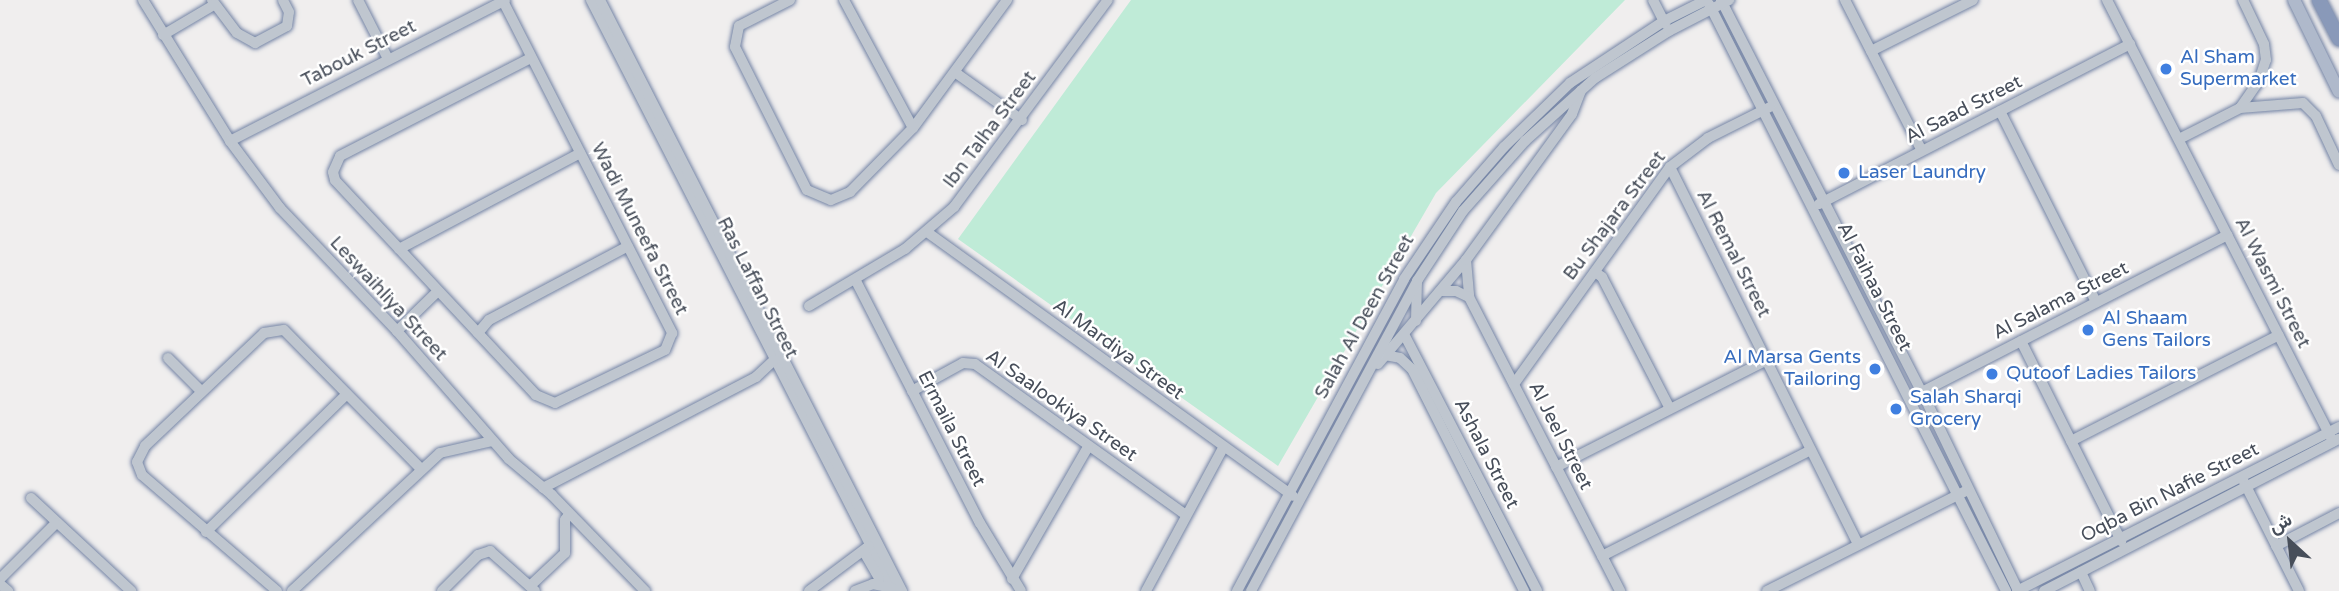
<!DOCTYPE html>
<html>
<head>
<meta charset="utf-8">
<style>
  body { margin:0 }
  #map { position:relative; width:2339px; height:591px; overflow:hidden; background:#f0eeee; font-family:"Varela Round",Vazirmatn,sans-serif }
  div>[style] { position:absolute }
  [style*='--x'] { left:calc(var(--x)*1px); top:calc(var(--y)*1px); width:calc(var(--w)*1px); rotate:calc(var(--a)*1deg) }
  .green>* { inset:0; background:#bfebd7 }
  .roads { filter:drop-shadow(0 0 2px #7484a5) drop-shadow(0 0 2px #7484a5) }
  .minor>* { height:10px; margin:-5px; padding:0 5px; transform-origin:5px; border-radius:5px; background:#bfc6cf }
  .major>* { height:12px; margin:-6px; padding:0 6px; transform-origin:6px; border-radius:6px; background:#afb9cb }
  .highway>* { height:14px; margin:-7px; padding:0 7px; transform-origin:7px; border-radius:7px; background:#8999b9 }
  .dots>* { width:19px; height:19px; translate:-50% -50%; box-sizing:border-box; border:4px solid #fff; border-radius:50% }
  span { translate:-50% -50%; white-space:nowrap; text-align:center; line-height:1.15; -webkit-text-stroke:5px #fff; paint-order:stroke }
  .street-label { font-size:19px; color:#474e5a }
  .shop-label { font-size:19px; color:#366cbe }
  .left { translate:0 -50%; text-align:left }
  .right { translate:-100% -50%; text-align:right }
  .north { position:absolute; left:2255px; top:507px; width:70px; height:70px; -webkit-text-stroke:5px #fff; paint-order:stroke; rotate:333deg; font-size:19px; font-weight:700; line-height:28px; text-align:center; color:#474e5a }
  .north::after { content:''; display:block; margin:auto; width:24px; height:32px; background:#474e5a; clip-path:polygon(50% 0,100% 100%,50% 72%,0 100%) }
</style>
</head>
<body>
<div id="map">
  <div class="green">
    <div style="clip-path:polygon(1131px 0,1625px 0,1436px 193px,1278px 466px,958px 239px)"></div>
  </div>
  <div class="roads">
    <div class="minor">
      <div style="--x:143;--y:0;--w:166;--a:58.3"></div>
      <div style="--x:230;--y:141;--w:84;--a:53.3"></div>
      <div style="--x:280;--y:208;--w:170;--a:46.4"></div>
      <div style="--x:397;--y:331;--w:170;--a:48.8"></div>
      <div style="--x:509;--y:459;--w:56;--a:39.9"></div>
      <div style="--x:552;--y:495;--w:134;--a:45.9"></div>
      <div style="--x:212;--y:0;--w:41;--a:52.9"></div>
      <div style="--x:237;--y:33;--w:21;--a:29"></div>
      <div style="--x:255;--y:43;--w:36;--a:-28"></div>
      <div style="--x:287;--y:26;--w:14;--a:-82"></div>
      <div style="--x:289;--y:12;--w:13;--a:-117"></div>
      <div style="--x:358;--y:0;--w:66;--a:63"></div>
      <div style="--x:591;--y:0;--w:664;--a:62.86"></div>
      <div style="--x:600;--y:0;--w:664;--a:62.93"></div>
      <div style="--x:790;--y:0;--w:57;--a:153"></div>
      <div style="--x:739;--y:26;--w:21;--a:101"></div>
      <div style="--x:735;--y:47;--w:160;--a:63.3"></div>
      <div style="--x:807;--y:190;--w:26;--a:23"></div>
      <div style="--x:831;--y:200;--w:21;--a:-23"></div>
      <div style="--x:850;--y:192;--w:90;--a:-45.5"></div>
      <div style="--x:913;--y:128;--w:159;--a:-53.7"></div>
      <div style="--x:844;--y:0;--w:145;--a:61.7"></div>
      <div style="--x:1653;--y:0;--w:27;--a:63"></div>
      <div style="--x:1721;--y:0;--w:441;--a:62.9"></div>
      <div style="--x:1922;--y:392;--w:221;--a:64.2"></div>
      <div style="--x:1845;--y:0;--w:169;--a:63"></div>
      <div style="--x:2107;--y:0;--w:496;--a:62.9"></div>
      <div style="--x:503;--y:1;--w:373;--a:63"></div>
      <div style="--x:672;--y:333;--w:18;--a:112"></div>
      <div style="--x:665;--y:350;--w:122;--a:154.3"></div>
      <div style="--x:555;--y:403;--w:21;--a:-157"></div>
      <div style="--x:536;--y:395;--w:294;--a:-133.1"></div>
      <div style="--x:335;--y:180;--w:8;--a:-104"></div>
      <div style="--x:333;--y:172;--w:17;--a:-66"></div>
      <div style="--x:340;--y:156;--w:215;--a:-27.2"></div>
      <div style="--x:1709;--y:4;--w:658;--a:63.16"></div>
      <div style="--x:163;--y:35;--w:59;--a:-30.5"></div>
      <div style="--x:1871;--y:51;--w:114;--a:-26.6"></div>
      <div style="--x:956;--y:73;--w:81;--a:35.5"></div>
      <div style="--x:2240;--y:108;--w:63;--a:-4.5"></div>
      <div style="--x:2303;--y:103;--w:18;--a:45"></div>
      <div style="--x:2316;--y:116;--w:54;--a:64.9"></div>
      <div style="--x:2000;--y:111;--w:214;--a:63.3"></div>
      <div style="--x:2179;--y:139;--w:68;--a:-26.9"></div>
      <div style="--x:2240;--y:108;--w:33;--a:-55"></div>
      <div style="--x:2259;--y:81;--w:22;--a:-72"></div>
      <div style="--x:2266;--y:60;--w:16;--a:-97"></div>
      <div style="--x:2264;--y:44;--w:49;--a:-115.5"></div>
      <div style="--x:230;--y:141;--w:309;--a:-27.1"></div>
      <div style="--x:1670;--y:167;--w:421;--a:63.5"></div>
      <div style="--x:1819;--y:204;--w:350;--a:-27.2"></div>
      <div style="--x:927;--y:232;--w:451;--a:35.8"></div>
      <div style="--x:399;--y:249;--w:205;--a:-27.9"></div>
      <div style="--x:1466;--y:260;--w:37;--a:85"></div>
      <div style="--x:1469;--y:297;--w:331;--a:62.8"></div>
      <div style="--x:1595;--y:272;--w:9;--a:36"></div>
      <div style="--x:1602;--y:277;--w:148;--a:62.7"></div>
      <div style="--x:856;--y:281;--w:272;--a:62.9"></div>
      <div style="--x:980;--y:523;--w:79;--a:58.9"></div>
      <div style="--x:1441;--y:291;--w:15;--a:0"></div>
      <div style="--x:1456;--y:291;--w:14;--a:25"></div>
      <div style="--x:809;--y:306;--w:112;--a:-30.7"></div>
      <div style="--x:905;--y:249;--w:65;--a:-40.6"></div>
      <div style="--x:954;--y:207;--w:258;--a:-53.4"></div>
      <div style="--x:1416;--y:321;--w:40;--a:-88.6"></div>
      <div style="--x:397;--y:331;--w:57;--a:-44.3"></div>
      <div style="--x:478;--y:333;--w:17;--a:-50"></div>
      <div style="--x:489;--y:320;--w:157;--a:-28"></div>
      <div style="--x:1404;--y:334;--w:289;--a:62.6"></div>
      <div style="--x:2021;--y:341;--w:224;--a:63.4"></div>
      <div style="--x:1385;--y:355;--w:15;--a:11"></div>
      <div style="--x:1400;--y:358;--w:16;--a:43"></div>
      <div style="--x:1412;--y:369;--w:249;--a:63.2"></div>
      <div style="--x:168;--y:358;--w:45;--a:45"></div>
      <div style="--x:1378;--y:364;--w:136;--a:-49.8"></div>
      <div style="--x:1466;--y:260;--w:180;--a:-54"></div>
      <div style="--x:1572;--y:114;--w:25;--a:-69"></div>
      <div style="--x:1514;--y:384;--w:267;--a:-54.3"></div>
      <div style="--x:1670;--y:167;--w:48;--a:-37.3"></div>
      <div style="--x:1708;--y:138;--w:69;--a:-26.6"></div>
      <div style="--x:912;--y:391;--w:58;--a:-28.8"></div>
      <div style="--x:963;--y:363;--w:12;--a:5"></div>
      <div style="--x:975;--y:364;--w:259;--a:35.6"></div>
      <div style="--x:1918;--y:394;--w:348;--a:-27.2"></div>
      <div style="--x:2071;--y:441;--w:233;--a:-27"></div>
      <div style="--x:1556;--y:467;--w:237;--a:-26.9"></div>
      <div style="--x:2244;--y:482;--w:122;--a:63.2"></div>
      <div style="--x:543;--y:488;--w:240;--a:-27.5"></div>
      <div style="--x:756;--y:377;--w:25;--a:-43"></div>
      <div style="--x:31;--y:498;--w:137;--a:42.9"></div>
      <div style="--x:206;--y:532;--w:197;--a:-44.4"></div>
      <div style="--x:2276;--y:546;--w:71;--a:-27.6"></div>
      <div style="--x:864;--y:552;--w:30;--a:60"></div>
      <div style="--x:1602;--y:556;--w:234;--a:-26.9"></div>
      <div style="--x:2081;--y:572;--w:21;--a:65"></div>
      <div style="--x:0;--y:579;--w:78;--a:-45"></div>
      <div style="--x:1012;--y:579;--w:152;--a:-60.1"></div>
      <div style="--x:0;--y:584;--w:11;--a:41"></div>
      <div style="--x:530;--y:586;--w:48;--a:-43.3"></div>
      <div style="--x:565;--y:553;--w:33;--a:-90"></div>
      <div style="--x:565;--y:520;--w:7;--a:-56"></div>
      <div style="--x:277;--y:591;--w:178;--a:-139.3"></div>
      <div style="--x:142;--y:475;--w:14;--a:-111"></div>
      <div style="--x:137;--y:462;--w:18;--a:-63"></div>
      <div style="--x:145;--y:446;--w:164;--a:-43.5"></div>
      <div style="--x:264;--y:333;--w:20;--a:-9"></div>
      <div style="--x:284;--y:330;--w:194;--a:45.4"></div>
      <div style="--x:292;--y:591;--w:202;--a:-43"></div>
      <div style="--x:440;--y:453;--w:53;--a:-13"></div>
      <div style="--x:442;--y:591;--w:51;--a:-45"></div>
      <div style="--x:478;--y:555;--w:13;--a:-18"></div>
      <div style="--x:490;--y:551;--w:60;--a:41.6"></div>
      <div style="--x:809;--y:591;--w:75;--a:-36.9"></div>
      <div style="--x:855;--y:591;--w:19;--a:-21"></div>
      <div style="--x:873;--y:584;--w:19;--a:12"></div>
      <div style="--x:1146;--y:591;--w:162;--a:-61.7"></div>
      <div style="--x:1237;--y:591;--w:354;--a:-61.8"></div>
      <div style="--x:1404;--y:279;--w:93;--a:-56"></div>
      <div style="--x:1456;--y:202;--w:73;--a:-48.9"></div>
      <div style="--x:1504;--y:147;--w:92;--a:-44.1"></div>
      <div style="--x:1570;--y:83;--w:113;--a:-33.4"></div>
      <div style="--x:1664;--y:21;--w:47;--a:-26.6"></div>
      <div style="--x:1251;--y:591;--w:352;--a:-61.8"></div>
      <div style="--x:1417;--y:281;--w:84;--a:-56.7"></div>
      <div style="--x:1463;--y:211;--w:94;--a:-48.5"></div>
      <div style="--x:1525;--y:141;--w:94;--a:-42"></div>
      <div style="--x:1595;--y:78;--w:88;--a:-32.4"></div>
      <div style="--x:1669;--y:31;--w:68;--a:-27.3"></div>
      <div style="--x:1767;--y:591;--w:223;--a:-26.7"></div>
      <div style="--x:2017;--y:591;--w:361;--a:-27"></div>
      <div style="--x:2044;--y:591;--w:332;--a:-27.3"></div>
    </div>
    <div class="major">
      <div style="--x:2294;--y:0;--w:102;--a:63.9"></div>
    </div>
    <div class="highway">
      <div style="--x:2319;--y:0;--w:44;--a:62.9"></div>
    </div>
  </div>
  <div class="dots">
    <div style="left:2166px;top:69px;background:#3f7fe0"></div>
    <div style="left:1844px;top:173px;background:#3f7fe0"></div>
    <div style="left:2088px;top:330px;background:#3f7fe0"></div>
    <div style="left:1875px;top:369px;background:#3f7fe0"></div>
    <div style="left:1992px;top:374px;background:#3f7fe0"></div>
    <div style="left:1896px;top:409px;background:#3f7fe0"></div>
  </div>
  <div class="street-label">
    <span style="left:359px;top:54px;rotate:-27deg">Tabouk Street</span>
    <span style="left:1964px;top:110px;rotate:-27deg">Al Saad Street</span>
    <span style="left:990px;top:130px;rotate:-53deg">Ibn Talha Street</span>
    <span style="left:1615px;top:216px;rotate:-53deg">Bu Shajara Street</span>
    <span style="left:639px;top:229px;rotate:63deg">Wadi Muneefa Street</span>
    <span style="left:1733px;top:254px;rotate:63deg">Al Remal Street</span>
    <span style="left:2272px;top:283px;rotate:63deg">Al Wasmi Street</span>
    <span style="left:1874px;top:287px;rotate:63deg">Al Faihaa Street</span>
    <span style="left:757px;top:288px;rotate:63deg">Ras Laffan Street</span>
    <span style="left:388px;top:299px;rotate:47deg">Leswaihliya Street</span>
    <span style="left:2061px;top:301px;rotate:-27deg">Al Salama Street</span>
    <span style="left:1365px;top:317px;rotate:-61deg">Salah Al Deen Street</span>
    <span style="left:1118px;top:350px;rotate:36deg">Al Mardiya Street</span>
    <span style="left:1061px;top:406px;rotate:35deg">Al Saalookiya Street</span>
    <span style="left:951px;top:429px;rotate:63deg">Ermaila Street</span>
    <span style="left:1560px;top:436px;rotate:63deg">Al Jeel Street</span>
    <span style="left:1486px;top:454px;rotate:63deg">Ashala Street</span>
    <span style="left:2170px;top:493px;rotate:-27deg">Oqba Bin Nafie Street</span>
  </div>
  <div class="shop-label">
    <span class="left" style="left:2180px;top:69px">Al Sham<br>Supermarket</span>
    <span class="left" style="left:1858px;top:173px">Laser Laundry</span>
    <span class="left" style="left:2102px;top:330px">Al Shaam<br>Gens Tailors</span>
    <span class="right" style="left:1861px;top:369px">Al Marsa Gents<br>Tailoring</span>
    <span class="left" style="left:2006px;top:374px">Qutoof Ladies Tailors</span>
    <span class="left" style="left:1910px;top:409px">Salah Sharqi<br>Grocery</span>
  </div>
  <div class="north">ش</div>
</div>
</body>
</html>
